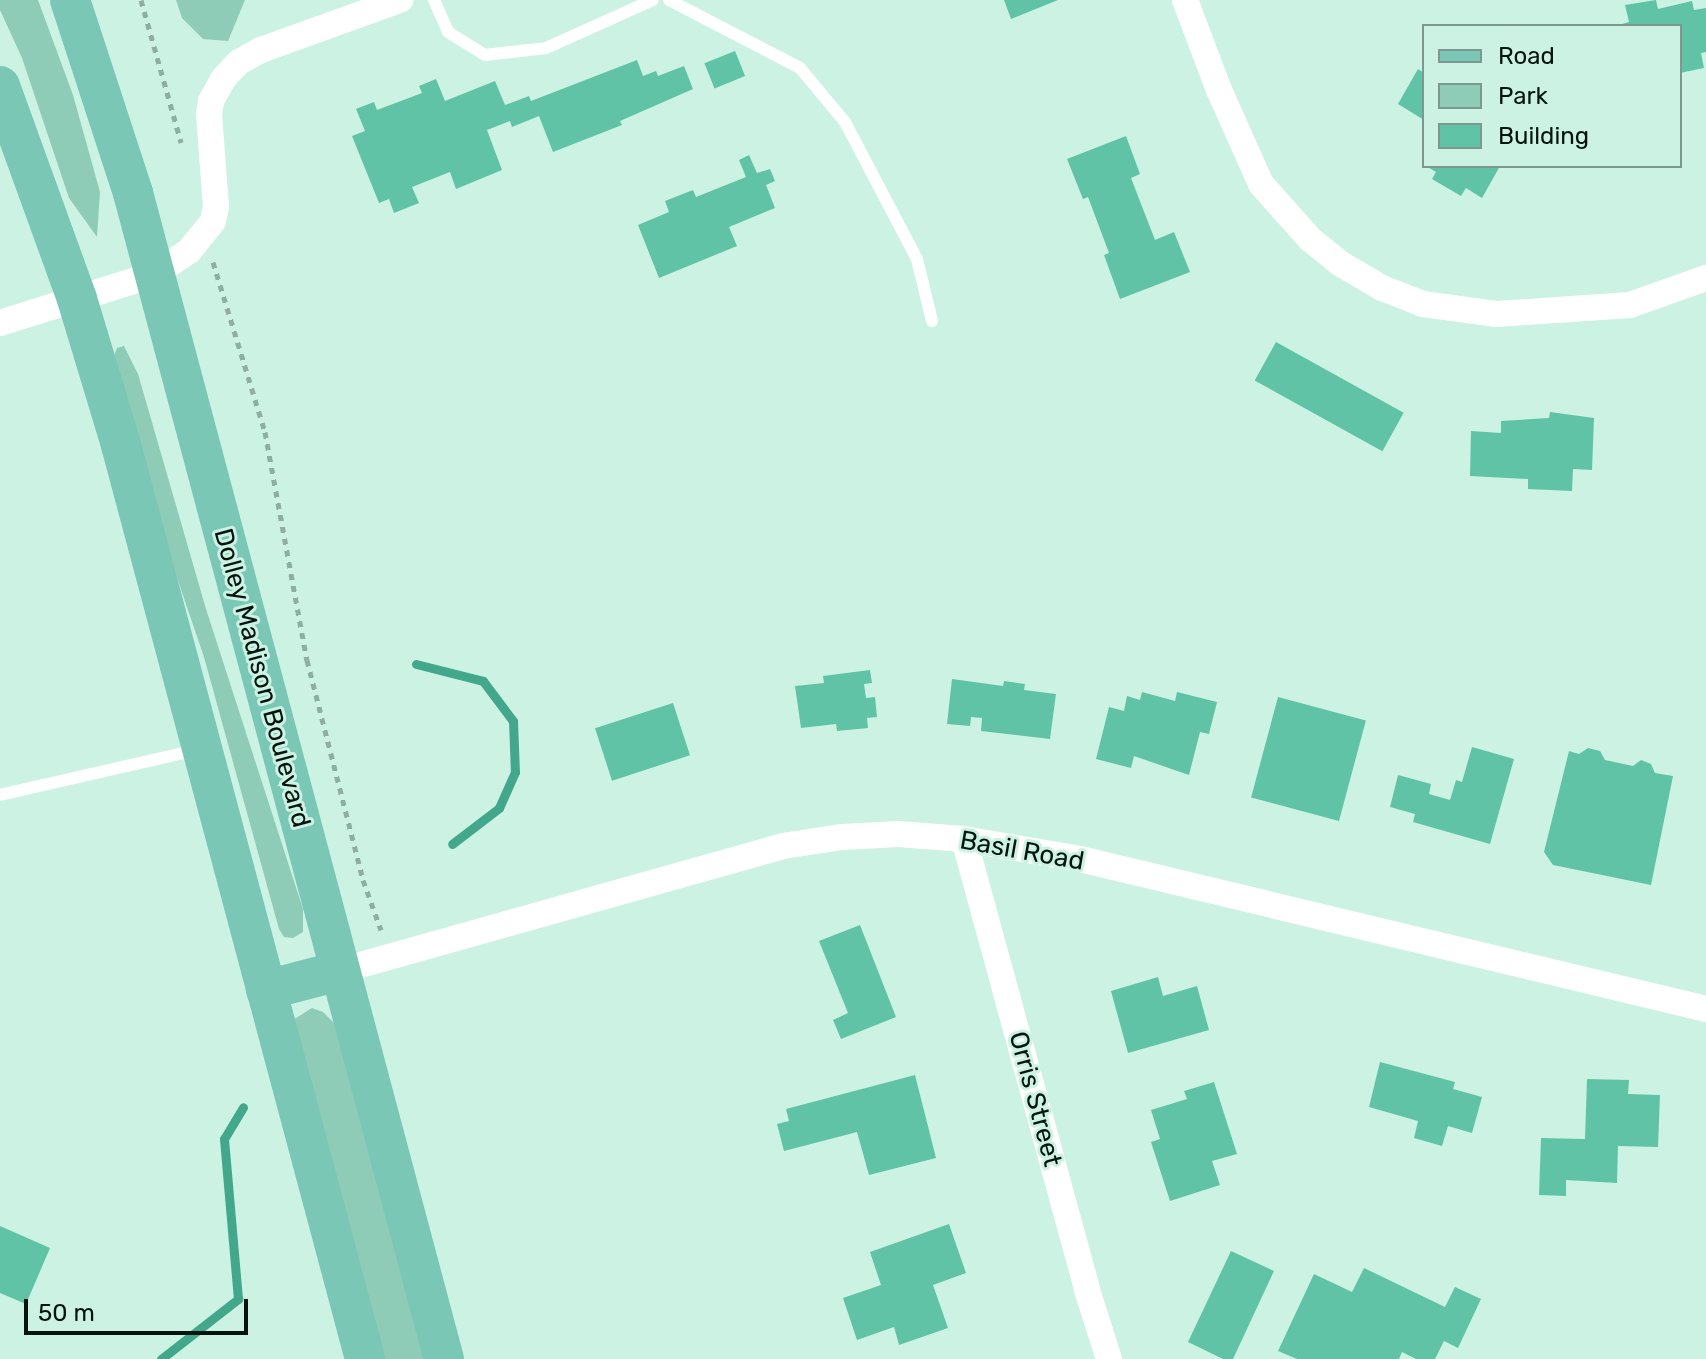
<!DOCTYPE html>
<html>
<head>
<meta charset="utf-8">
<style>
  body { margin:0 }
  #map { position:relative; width:1706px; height:1359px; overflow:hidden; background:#ccf2e4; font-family:Rubik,sans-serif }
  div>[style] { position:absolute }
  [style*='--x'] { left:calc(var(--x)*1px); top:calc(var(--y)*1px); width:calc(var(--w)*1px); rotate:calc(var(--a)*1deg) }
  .green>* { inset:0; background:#8eccb8 }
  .stream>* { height:9px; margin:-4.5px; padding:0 4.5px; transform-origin:4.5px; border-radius:4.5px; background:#42a78b }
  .building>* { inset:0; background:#60c3a6; transform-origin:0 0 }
  .path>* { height:5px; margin-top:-2.5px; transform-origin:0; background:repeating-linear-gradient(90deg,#8fada2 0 6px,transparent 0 12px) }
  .lane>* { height:12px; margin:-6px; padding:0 6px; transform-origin:6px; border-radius:6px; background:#fff }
  .street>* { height:26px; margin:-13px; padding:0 13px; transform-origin:13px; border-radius:13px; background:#fff }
  .primary>* { height:40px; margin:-20px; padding:0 20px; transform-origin:20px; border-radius:20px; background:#79c7b4 }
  span { translate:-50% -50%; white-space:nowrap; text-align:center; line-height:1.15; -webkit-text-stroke:6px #ccf2e4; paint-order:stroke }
  .street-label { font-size:26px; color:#06140f }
  .legend { position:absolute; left:1422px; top:24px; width:260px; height:144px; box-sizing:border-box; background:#ccf2e4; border:2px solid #7d998f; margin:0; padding:10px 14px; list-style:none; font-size:24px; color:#06140f }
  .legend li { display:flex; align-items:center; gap:16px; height:40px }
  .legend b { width:40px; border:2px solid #7d998f }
  .scale { position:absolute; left:24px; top:1299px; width:224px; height:36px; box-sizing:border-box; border:4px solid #06140f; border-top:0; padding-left:10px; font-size:24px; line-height:28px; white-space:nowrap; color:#06140f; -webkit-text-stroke:6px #ccf2e4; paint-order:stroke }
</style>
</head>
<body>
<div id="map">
  <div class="green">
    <div style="clip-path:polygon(0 0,38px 0,73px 95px,100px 192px,97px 237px,69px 198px,22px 58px,0 10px)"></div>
    <div style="clip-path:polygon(176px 0,245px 0,228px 41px,203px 39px,182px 18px)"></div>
    <div style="clip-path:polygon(124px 346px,138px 374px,206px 609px,303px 909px,303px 932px,293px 938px,284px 937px,279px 929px,204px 657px,142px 475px,113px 359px,117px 348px)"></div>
    <div style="clip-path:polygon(312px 1008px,323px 1012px,334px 1023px,424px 1359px,378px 1359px,293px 1020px)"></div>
  </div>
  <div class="stream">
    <div style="--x:416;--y:664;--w:69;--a:14.2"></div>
    <div style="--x:483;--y:681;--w:50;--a:53.1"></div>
    <div style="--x:513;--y:721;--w:51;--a:87.8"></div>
    <div style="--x:515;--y:772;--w:39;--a:114"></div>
    <div style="--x:499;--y:808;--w:59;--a:142.5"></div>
    <div style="--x:161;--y:1359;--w:98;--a:-37.9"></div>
    <div style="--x:238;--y:1299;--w:161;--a:-95"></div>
    <div style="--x:224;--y:1139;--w:37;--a:-59"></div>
  </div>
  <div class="building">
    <div style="clip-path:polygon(1004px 0,1058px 0,1011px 19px)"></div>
    <div style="clip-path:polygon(1656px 0,1658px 9px,1692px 1px,1694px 10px,1706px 8px,1706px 52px,1701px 53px,1704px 68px,1680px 73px,1680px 26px,1616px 26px,1629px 22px,1625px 5px)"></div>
    <div style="left:735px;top:51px;width:27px;height:33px;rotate:68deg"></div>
    <div style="clip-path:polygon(637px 60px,643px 76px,656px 71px,658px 76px,684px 66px,693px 89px,620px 121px,622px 125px,553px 152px,539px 116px,512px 127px,510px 121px,487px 130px,502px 170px,456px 189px,450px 172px,412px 187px,419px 203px,394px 213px,389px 199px,379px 203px,352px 136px,365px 131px,356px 109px,374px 102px,377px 110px,422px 93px,419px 86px,436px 79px,445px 101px,495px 81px,505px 105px,529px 96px,531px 101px)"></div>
    <div style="clip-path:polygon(1418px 69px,1424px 73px,1424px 120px,1398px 104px)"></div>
    <div style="clip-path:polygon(1126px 136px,1140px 174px,1131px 178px,1155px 240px,1174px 232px,1190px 272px,1120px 299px,1104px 255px,1109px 253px,1088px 197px,1083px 199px,1067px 159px)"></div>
    <div style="clip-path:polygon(749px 155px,757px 173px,770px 169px,775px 181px,766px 185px,775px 208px,729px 227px,737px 246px,659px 278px,638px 225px,669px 212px,665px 201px,693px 190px,696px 197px,746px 177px,739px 160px)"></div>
    <div style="clip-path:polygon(1426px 166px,1500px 166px,1482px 198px,1466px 188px,1461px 196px,1432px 179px,1436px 172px)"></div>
    <div style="left:1276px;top:342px;width:146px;height:44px;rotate:29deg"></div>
    <div style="clip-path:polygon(1550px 412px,1594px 418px,1592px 470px,1573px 469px,1572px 491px,1528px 489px,1528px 479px,1470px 476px,1471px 431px,1501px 433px,1501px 421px,1549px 418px)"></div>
    <div style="clip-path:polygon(870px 670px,872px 683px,864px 684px,866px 698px,875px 697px,877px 717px,867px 718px,868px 728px,837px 731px,836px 724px,801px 728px,795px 686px,824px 683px,823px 676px)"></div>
    <div style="clip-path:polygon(952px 679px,1003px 686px,1004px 681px,1025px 684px,1024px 690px,1056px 694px,1050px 739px,981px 731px,982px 718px,971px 717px,970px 726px,947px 724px)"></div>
    <div style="clip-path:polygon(1142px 692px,1175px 701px,1177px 692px,1217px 702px,1209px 734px,1200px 732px,1189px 775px,1134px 756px,1131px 768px,1096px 759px,1109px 707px,1124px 711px,1127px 696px,1140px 700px)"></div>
    <div style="left:1278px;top:697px;width:91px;height:104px;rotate:15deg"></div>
    <div style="left:673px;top:703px;width:55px;height:82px;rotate:72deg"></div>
    <div style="clip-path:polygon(1472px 747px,1514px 759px,1490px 844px,1413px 822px,1415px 814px,1390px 807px,1398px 775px,1431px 784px,1429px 794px,1450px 800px,1456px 780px,1462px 782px)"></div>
    <div style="clip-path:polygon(1588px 748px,1600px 751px,1605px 760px,1633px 766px,1641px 760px,1651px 764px,1655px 773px,1673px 776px,1651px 885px,1553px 865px,1544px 852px,1569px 751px,1579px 754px)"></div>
    <div style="clip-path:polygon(860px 925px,896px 1017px,841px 1039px,833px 1020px,848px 1013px,819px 941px)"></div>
    <div style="clip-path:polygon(1158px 977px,1163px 996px,1197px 986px,1209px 1030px,1128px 1053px,1111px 991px)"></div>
    <div style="clip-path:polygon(1380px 1062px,1455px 1082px,1453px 1089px,1482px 1097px,1472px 1133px,1448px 1126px,1442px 1146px,1414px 1138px,1418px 1121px,1369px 1107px)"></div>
    <div style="clip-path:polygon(915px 1075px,936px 1158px,869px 1175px,857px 1132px,784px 1151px,777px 1124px,789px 1121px,786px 1109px)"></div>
    <div style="clip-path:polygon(1587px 1079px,1629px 1080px,1628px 1094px,1660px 1095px,1658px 1147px,1618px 1146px,1617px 1183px,1566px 1180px,1566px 1196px,1539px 1195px,1541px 1138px,1585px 1139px)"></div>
    <div style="clip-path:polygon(1214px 1082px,1237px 1154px,1212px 1161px,1220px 1185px,1170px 1201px,1151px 1142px,1160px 1139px,1151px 1110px,1187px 1099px,1184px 1091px)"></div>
    <div style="clip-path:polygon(949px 1224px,966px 1273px,933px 1285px,948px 1328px,899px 1345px,894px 1327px,857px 1340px,843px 1298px,881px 1285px,870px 1252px)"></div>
    <div style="clip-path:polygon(0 1226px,50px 1248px,26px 1304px,0 1293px)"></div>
    <div style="clip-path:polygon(1231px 1251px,1274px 1271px,1233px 1359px,1223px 1359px,1188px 1342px)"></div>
    <div style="clip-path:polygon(1364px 1268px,1445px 1307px,1455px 1287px,1481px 1299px,1458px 1348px,1444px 1341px,1435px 1359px,1416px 1359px,1402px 1352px,1399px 1359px,1297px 1359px,1278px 1351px,1314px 1274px,1352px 1292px)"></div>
  </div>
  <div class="path">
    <div style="--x:141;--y:0;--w:148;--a:74.3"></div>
    <div style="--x:213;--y:262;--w:178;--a:73"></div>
    <div style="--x:265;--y:432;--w:232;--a:79.6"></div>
    <div style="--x:307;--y:660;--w:227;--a:75.7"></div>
    <div style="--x:363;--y:880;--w:53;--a:70.2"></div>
  </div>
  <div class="lane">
    <div style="--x:434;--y:0;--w:35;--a:66"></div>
    <div style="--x:448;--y:32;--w:44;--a:31.9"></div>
    <div style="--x:485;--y:55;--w:61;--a:-6.5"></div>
    <div style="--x:546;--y:48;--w:117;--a:-24.2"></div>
    <div style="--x:669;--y:0;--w:148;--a:27.4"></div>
    <div style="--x:800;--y:68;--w:70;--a:50.2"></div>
    <div style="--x:845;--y:122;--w:155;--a:62.3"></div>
    <div style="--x:917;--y:259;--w:64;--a:76.4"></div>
    <div style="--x:0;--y:795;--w:201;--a:-12.9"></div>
  </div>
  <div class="street">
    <div style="--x:1185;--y:0;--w:96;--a:69.3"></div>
    <div style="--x:1219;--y:90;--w:103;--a:65.9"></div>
    <div style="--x:1261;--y:184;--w:74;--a:48.3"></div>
    <div style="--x:1310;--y:239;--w:40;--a:39"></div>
    <div style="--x:1341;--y:264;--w:48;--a:30.3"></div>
    <div style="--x:1382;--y:288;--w:44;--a:21.3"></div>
    <div style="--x:1423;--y:304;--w:75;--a:7.7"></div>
    <div style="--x:1497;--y:314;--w:133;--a:-3.9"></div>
    <div style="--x:1630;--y:305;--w:81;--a:-19.6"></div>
    <div style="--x:0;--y:323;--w:163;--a:-17.5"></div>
    <div style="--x:155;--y:274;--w:41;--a:-34.1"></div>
    <div style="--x:189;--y:251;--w:38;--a:-51"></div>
    <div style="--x:213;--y:221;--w:14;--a:-78"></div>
    <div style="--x:216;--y:207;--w:93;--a:-94.3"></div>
    <div style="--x:209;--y:114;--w:13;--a:-81"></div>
    <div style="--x:211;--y:101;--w:25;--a:-61"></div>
    <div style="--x:223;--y:79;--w:23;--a:-47"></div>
    <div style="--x:239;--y:62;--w:25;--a:-29"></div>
    <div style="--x:261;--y:50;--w:148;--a:-19.8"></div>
    <div style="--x:964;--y:839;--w:467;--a:74.7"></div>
    <div style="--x:1087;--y:1290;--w:72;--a:72.3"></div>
    <div style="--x:339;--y:971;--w:461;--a:-15.7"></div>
    <div style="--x:783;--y:846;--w:60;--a:-8.7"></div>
    <div style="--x:842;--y:837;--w:56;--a:-3.1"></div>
    <div style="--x:898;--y:834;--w:66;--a:4.3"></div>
    <div style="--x:964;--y:839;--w:118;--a:9.8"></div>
    <div style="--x:1080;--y:859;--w:644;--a:13.47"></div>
  </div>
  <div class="primary">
    <div style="--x:70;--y:0;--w:203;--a:71.9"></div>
    <div style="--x:133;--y:193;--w:1207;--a:75.07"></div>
    <div style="--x:0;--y:86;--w:226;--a:70.1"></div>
    <div style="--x:77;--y:299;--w:152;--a:73.2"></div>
    <div style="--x:121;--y:445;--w:946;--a:75.05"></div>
    <div style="--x:266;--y:990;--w:75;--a:-14.6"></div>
  </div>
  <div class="street-label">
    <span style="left:262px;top:678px;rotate:75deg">Dolley Madison Boulevard</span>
    <span style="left:1022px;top:851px;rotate:10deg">Basil Road</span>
    <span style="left:1035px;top:1099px;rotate:75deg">Orris Street</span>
  </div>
  <ul class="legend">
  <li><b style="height:10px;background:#79c7b4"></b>Road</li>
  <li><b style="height:22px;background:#8eccb8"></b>Park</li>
  <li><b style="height:22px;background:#60c3a6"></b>Building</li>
  </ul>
  <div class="scale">50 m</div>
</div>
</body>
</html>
